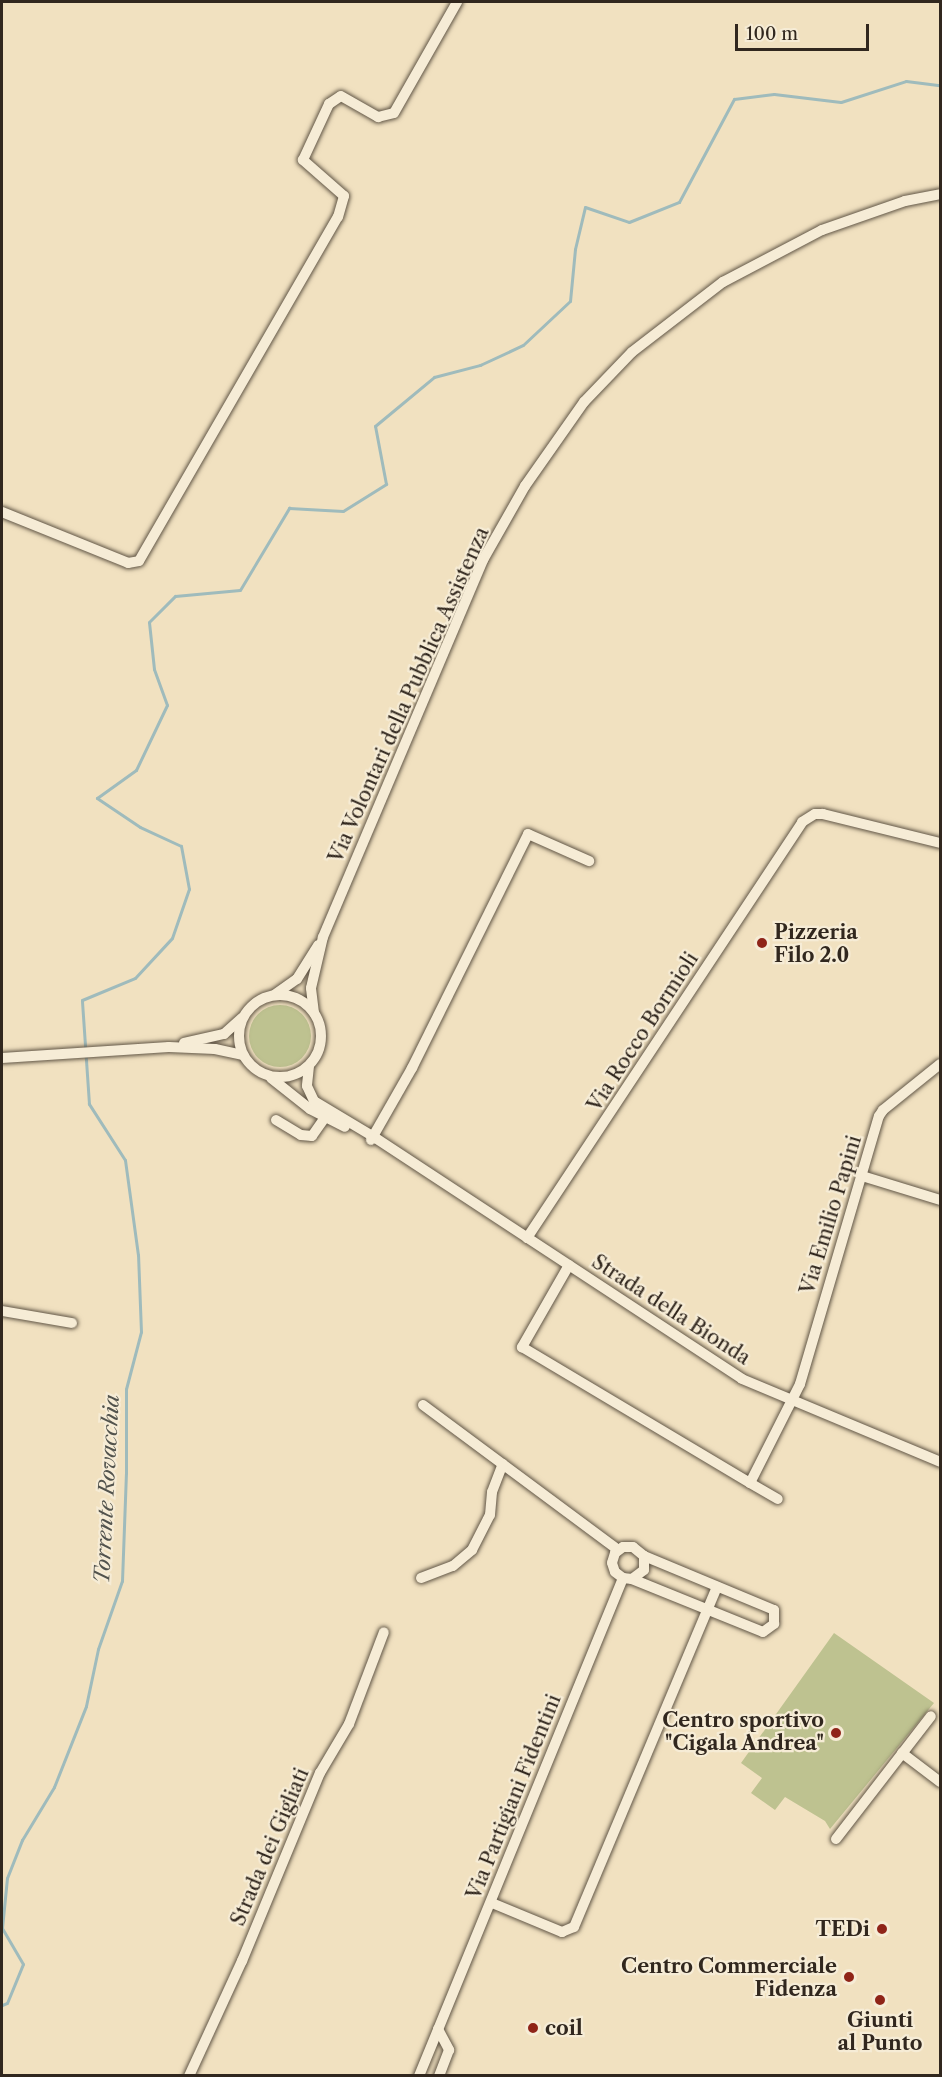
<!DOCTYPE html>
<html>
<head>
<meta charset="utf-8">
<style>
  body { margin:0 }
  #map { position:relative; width:942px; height:2077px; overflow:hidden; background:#f1e1c0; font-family:"Libre Caslon Text",serif }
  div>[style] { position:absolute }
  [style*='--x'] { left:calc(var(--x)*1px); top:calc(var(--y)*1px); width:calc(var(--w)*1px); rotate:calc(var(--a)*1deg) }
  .green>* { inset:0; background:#bec290 }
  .round { border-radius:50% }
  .stream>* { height:3px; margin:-1.5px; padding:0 1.5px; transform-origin:1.5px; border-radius:1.5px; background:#9fbbbc }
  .roads { filter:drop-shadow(0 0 2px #615646) drop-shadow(0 0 2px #615646) }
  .minor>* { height:10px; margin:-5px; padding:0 5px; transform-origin:5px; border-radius:5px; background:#f6ecd6 }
  .minor>.ring { margin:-5px; padding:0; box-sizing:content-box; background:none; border:10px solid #f6ecd6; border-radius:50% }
  .dots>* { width:16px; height:16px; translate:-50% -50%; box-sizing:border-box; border:3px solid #f6ecd6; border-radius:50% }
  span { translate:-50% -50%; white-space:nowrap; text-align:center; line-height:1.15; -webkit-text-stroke:4.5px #f6ecd6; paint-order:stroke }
  .street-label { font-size:20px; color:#31271e }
  .poi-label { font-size:20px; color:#31271e; font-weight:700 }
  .left { translate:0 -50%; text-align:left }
  .right { translate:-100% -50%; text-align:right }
  .water-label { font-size:21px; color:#52534d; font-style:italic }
  .frame { position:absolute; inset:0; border:3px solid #31271e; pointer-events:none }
  .scale { position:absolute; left:735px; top:24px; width:134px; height:27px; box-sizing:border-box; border:3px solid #31271e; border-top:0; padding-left:8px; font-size:18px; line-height:21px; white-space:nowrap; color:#31271e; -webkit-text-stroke:4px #f6ecd6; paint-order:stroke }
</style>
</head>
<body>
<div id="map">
  <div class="green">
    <div class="round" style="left:249px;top:1005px;width:62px;height:62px"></div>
    <div style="clip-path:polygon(834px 1633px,934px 1703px,830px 1829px,825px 1821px,785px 1797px,775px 1810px,751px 1793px,762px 1778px,741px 1763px)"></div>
  </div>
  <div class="stream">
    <div style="--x:2;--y:2005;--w:5;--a:-22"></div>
    <div style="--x:7;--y:2003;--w:42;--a:-67.7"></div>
    <div style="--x:23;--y:1964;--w:42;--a:-120.3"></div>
    <div style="--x:2;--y:1928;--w:50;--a:-84.3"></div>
    <div style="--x:7;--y:1878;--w:41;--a:-68.5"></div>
    <div style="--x:22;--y:1840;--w:62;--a:-58.9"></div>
    <div style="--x:54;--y:1787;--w:87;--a:-68.4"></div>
    <div style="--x:86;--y:1706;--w:58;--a:-78.1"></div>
    <div style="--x:98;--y:1649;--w:72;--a:-70.6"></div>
    <div style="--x:122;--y:1581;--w:108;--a:-87.9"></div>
    <div style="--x:126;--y:1473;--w:84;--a:-90"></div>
    <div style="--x:126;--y:1389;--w:59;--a:-75.3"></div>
    <div style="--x:141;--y:1332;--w:77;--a:-92.2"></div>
    <div style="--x:138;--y:1255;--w:96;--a:-97.8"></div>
    <div style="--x:125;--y:1160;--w:67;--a:-122.7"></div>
    <div style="--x:89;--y:1104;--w:104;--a:-93.9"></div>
    <div style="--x:82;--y:1000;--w:57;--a:-22.5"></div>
    <div style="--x:135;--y:978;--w:54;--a:-47.2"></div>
    <div style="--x:172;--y:938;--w:52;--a:-70.9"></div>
    <div style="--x:189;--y:889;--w:44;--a:-100.5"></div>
    <div style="--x:181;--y:846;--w:45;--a:-155.1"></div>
    <div style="--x:140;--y:827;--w:52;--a:-146"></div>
    <div style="--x:97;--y:798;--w:48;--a:-35.7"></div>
    <div style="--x:136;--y:770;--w:72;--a:-64.5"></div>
    <div style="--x:167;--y:705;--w:38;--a:-110"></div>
    <div style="--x:154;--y:669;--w:47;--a:-96.1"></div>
    <div style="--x:149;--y:622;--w:37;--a:-45"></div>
    <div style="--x:175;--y:596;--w:65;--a:-5.3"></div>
    <div style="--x:240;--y:590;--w:96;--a:-59.1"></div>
    <div style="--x:289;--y:508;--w:54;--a:3.2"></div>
    <div style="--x:343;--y:511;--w:51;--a:-32.1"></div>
    <div style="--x:386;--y:484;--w:59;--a:-100.7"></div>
    <div style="--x:375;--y:426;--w:77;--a:-39.7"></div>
    <div style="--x:434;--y:377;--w:48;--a:-14.6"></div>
    <div style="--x:480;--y:365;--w:47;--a:-24.9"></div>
    <div style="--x:523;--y:345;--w:64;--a:-43.1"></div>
    <div style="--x:570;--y:301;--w:52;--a:-84.5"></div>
    <div style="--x:575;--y:249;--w:43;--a:-76.6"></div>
    <div style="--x:585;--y:207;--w:46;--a:18.8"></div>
    <div style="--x:629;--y:222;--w:54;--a:-21.8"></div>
    <div style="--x:679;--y:202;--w:117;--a:-61.9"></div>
    <div style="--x:734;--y:99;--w:40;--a:-7.1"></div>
    <div style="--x:774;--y:94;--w:67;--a:6.8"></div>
    <div style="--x:841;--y:102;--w:68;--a:-17.9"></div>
    <div style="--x:906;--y:81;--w:34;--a:7"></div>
  </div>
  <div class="roads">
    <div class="minor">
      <div style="--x:2;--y:512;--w:136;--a:22"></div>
      <div style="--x:128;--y:563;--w:11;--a:-10"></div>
      <div style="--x:139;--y:561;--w:397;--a:-60"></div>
      <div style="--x:338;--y:217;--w:22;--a:-74"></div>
      <div style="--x:344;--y:196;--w:55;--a:-138.7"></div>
      <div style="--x:303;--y:160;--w:62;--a:-65.1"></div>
      <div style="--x:329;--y:104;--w:14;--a:-34"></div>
      <div style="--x:341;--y:96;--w:43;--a:29.6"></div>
      <div style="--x:378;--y:117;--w:16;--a:-14"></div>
      <div style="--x:394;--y:113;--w:128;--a:-60.4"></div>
      <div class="ring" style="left:239px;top:995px;width:72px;height:72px"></div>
      <div style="--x:274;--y:995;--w:28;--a:-35"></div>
      <div style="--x:297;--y:979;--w:40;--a:-58"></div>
      <div style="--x:314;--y:1013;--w:25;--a:-97"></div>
      <div style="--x:311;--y:988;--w:52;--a:-76.8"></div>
      <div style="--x:323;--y:937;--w:410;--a:-67"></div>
      <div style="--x:483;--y:560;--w:85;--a:-60.4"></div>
      <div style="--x:525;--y:486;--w:103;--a:-54.9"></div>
      <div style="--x:584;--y:402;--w:69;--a:-46.2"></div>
      <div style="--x:632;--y:352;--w:115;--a:-37.6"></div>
      <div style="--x:723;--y:282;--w:112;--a:-27.7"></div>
      <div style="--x:822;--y:230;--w:88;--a:-19.3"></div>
      <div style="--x:905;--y:201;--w:36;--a:-11"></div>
      <div style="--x:184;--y:1043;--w:41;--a:-12.7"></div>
      <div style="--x:224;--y:1034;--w:24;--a:-42"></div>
      <div style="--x:2;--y:1058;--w:167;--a:-3.8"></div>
      <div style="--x:169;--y:1047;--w:46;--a:2.5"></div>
      <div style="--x:215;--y:1049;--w:29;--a:12"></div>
      <div style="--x:309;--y:1066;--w:20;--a:96"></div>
      <div style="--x:307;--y:1086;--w:17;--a:65"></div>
      <div style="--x:314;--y:1101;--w:70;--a:31"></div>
      <div style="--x:374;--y:1137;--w:440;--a:33.3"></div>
      <div style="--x:742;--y:1379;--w:215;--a:22.7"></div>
      <div style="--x:271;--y:1078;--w:50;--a:38.5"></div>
      <div style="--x:310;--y:1109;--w:39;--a:27"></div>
      <div style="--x:276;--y:1120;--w:29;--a:31"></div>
      <div style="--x:301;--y:1135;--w:11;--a:5"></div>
      <div style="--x:312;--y:1136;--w:28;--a:-55"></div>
      <div style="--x:371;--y:1140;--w:83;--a:-60.3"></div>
      <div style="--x:412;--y:1068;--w:261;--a:-63.6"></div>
      <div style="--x:528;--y:834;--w:67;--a:23.9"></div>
      <div style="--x:862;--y:1176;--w:82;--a:17.1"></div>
      <div style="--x:527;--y:1238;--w:499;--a:-56.5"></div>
      <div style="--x:802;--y:822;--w:15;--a:-32"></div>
      <div style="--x:815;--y:814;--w:8;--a:0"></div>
      <div style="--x:823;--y:814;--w:121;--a:13.9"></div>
      <div style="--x:569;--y:1265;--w:95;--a:119.8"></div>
      <div style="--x:522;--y:1347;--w:265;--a:30.8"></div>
      <div style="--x:750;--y:1483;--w:111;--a:-63.2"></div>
      <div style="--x:800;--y:1384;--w:279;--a:-73.6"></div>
      <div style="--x:879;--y:1116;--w:7;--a:-56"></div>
      <div style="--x:883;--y:1110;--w:73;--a:-38.9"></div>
      <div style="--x:2;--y:1311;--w:71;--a:9.7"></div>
      <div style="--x:423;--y:1405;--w:243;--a:36.6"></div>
      <div style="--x:750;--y:1483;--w:32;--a:30"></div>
      <div style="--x:421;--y:1578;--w:34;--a:-21"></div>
      <div style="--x:453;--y:1566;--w:25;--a:-40"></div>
      <div style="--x:472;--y:1550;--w:39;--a:-63"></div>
      <div style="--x:490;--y:1515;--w:23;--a:-85"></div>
      <div style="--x:492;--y:1492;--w:30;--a:-69"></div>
      <div style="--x:632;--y:1579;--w:15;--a:-37"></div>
      <div style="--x:644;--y:1570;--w:14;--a:-90"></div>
      <div style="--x:644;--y:1556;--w:14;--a:-141"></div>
      <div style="--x:633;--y:1547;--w:10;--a:180"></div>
      <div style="--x:623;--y:1547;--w:10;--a:143"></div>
      <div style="--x:615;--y:1553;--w:10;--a:107"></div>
      <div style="--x:612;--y:1563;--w:9;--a:72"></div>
      <div style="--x:615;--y:1572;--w:10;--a:37"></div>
      <div style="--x:623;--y:1578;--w:9;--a:6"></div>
      <div style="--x:632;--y:1579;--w:141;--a:22"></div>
      <div style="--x:763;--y:1632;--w:14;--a:-36"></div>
      <div style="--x:774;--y:1624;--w:14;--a:-90"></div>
      <div style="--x:774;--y:1610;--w:141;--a:-157.4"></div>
      <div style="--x:902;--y:1753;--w:48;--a:37.3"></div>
      <div style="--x:836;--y:1839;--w:155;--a:-52.3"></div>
      <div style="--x:492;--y:1903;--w:76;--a:22.5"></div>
      <div style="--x:562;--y:1932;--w:13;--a:-23"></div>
      <div style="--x:574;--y:1927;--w:369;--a:-67.2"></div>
      <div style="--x:438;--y:2029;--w:24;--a:62"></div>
      <div style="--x:449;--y:2050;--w:28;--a:111"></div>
      <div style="--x:189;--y:2076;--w:127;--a:-65.3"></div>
      <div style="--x:242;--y:1961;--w:204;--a:-67.5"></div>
      <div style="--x:320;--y:1773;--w:57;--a:-59.4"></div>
      <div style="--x:349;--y:1724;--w:98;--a:-69.2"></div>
      <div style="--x:419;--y:2076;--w:538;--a:-67.72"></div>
    </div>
  </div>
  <div class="dots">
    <div style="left:762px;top:943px;background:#8f2418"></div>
    <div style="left:836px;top:1733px;background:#8f2418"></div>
    <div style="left:882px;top:1929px;background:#8f2418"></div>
    <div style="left:849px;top:1977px;background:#8f2418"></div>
    <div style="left:880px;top:2000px;background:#8f2418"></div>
    <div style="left:533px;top:2028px;background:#8f2418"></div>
  </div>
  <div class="street-label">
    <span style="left:409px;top:695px;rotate:-66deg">Via Volontari della Pubblica Assistenza</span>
    <span style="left:643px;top:1032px;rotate:-57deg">Via Rocco Bormioli</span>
    <span style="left:831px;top:1215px;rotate:-73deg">Via Emilio Papini</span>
    <span style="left:671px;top:1310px;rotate:33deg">Strada della Bionda</span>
    <span style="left:514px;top:1797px;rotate:-68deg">Via Partigiani Fidentini</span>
    <span style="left:270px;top:1847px;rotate:-67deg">Strada dei Gigliati</span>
  </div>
  <div class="poi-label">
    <span class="left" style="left:774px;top:944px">Pizzeria<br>Filo 2.0</span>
    <span class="right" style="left:824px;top:1732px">Centro sportivo<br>"Cigala Andrea"</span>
    <span class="right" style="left:870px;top:1929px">TEDi</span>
    <span class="right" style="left:837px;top:1978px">Centro Commerciale<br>Fidenza</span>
    <span style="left:880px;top:2032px">Giunti<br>al Punto</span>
    <span class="left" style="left:545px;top:2028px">coil</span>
  </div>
  <div class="water-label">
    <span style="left:107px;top:1489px;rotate:-87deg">Torrente Rovacchia</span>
  </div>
  <div class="frame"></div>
  <div class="scale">100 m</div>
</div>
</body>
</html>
